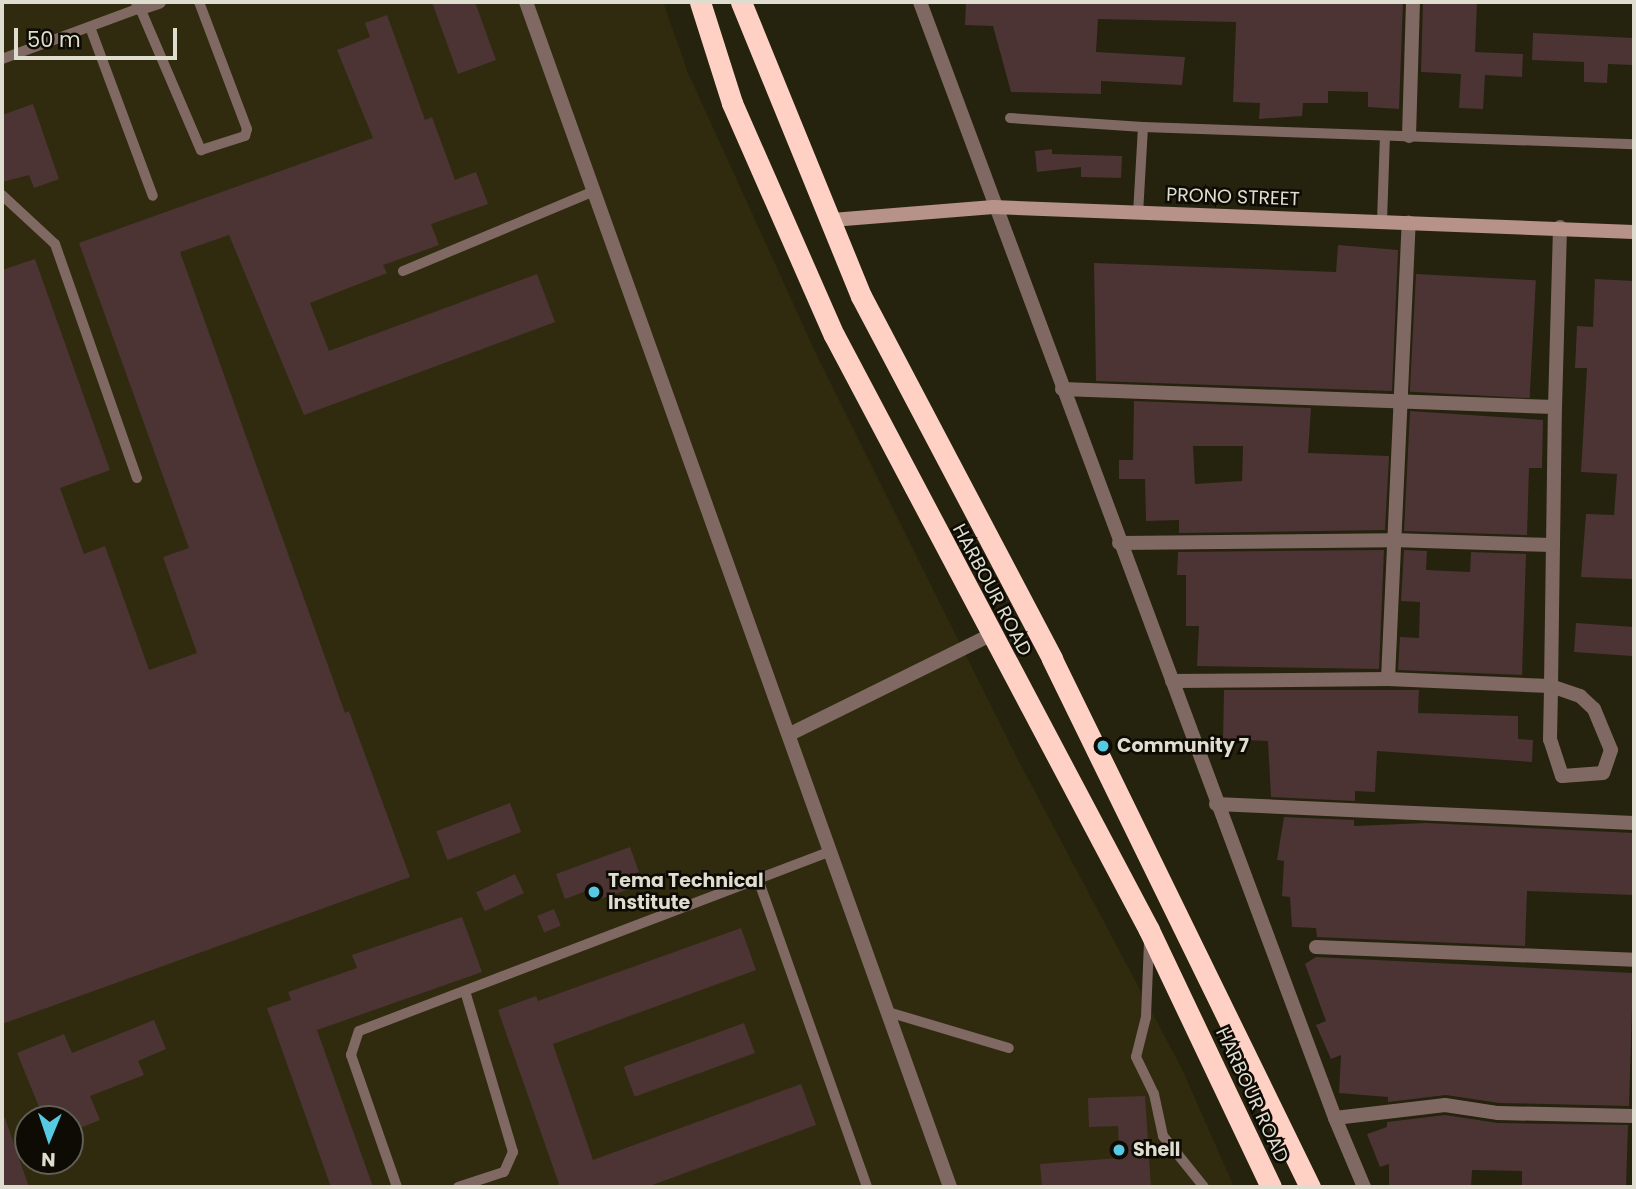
<!DOCTYPE html>
<html>
<head>
<meta charset="utf-8">
<style>
  body { margin:0 }
  #map { position:relative; width:1636px; height:1189px; overflow:hidden; background:#25220e; font-family:Poppins,sans-serif }
  div>[style] { position:absolute }
  [style*='--x'] { left:calc(var(--x)*1px); top:calc(var(--y)*1px); width:calc(var(--w)*1px); rotate:calc(var(--a)*1deg) }
  .built>* { inset:0; background:#302b0f }
  .building>* { inset:0; background:#4b3433; transform-origin:0 0 }
  .lane>* { height:10px; margin:-5px; padding:0 5px; transform-origin:5px; border-radius:5px; background:#806963 }
  .street>* { height:14px; margin:-7px; padding:0 7px; transform-origin:7px; border-radius:7px; background:#806963 }
  .secondary>* { height:14px; margin:-7px; padding:0 7px; transform-origin:7px; border-radius:7px; background:#b69288 }
  .highway>* { height:21px; margin:-10.5px; padding:0 10.5px; transform-origin:10.5px; border-radius:10.5px; background:#ffd1c5 }
  .dots>* { width:19px; height:19px; translate:-50% -50%; box-sizing:border-box; border:4px solid #0d0b04; border-radius:50% }
  span { translate:-50% -50%; white-space:nowrap; text-align:center; line-height:1.15; -webkit-text-stroke:5px #0d0b04; paint-order:stroke }
  .street-label { font-size:19px; color:#dfddd0 }
  .poi-label { font-size:19px; color:#dfddd0; font-weight:700 }
  .left { translate:0 -50%; text-align:left }
  .frame { position:absolute; inset:0; border:4px solid #dfddd0; pointer-events:none }
  .north { position:absolute; left:14px; top:1105px; width:70px; height:70px; box-sizing:border-box; background:#0d0b04; border:2px solid #615f56; border-radius:50%; rotate:182deg; font-size:19px; font-weight:700; line-height:28px; text-align:center; color:#dfddd0 }
  .north::after { content:''; display:block; margin:auto; width:24px; height:32px; background:#57c9e2; clip-path:polygon(50% 0,100% 100%,50% 72%,0 100%) }
  .scale { position:absolute; left:14px; top:28px; width:163px; height:32px; box-sizing:border-box; border:4px solid #dfddd0; border-top:0; padding-left:9px; font-size:21px; line-height:24px; white-space:nowrap; color:#dfddd0; -webkit-text-stroke:5px #0d0b04; paint-order:stroke }
</style>
</head>
<body>
<div id="map">
  <div class="built">
    <div style="clip-path:polygon(evenodd,2px 2px,663px 2px,688px 73px,818px 358px,1016px 756px,1182px 1069px,1234px 1187px,2px 1187px,2px 2px,28px 1119px,70px 1119px,70px 1161px,28px 1161px,28px 1119px)"></div>
  </div>
  <div class="building">
    <div style="clip-path:polygon(432px 2px,475px 2px,496px 60px,458px 74px)"></div>
    <div style="clip-path:polygon(966px 2px,1403px 2px,1399px 109px,1368px 107px,1368px 92px,1328px 91px,1328px 103px,1303px 103px,1302px 116px,1259px 119px,1260px 103px,1233px 102px,1236px 22px,1098px 19px,1096px 52px,1185px 57px,1182px 85px,1101px 81px,1101px 94px,1011px 92px,993px 26px,965px 25px)"></div>
    <div style="clip-path:polygon(1423px 2px,1477px 2px,1475px 52px,1523px 54px,1522px 77px,1485px 75px,1483px 109px,1459px 108px,1461px 74px,1421px 72px)"></div>
    <div style="clip-path:polygon(387px 15px,425px 120px,432px 117px,455px 180px,476px 172px,488px 204px,431px 224px,439px 245px,383px 265px,387px 273px,310px 303px,329px 351px,537px 274px,555px 322px,304px 415px,229px 235px,180px 252px,345px 713px,349px 711px,410px 877px,2px 1024px,2px 270px,35px 259px,110px 470px,60px 488px,84px 554px,105px 546px,149px 670px,197px 653px,163px 557px,189px 548px,79px 243px,373px 138px,337px 50px,370px 37px,365px 23px)"></div>
    <div style="clip-path:polygon(1533px 33px,1634px 38px,1634px 65px,1608px 64px,1607px 83px,1584px 82px,1584px 62px,1532px 60px)"></div>
    <div style="clip-path:polygon(33px 104px,59px 179px,34px 188px,29px 175px,2px 182px,2px 115px)"></div>
    <div style="clip-path:polygon(1052px 149px,1052px 154px,1122px 156px,1121px 178px,1081px 177px,1081px 167px,1037px 172px,1035px 151px)"></div>
    <div style="clip-path:polygon(1338px 245px,1398px 250px,1392px 391px,1096px 381px,1094px 263px,1336px 272px)"></div>
    <div style="left:1416px;top:274px;width:120px;height:118px;rotate:3deg"></div>
    <div style="clip-path:polygon(1595px 279px,1634px 281px,1633px 579px,1581px 577px,1586px 514px,1614px 515px,1617px 474px,1581px 472px,1587px 368px,1575px 368px,1577px 326px,1593px 327px)"></div>
    <div style="clip-path:polygon(evenodd,1134px 401px,1311px 408px,1308px 453px,1389px 456px,1385px 530px,1179px 533px,1179px 520px,1146px 521px,1145px 479px,1119px 479px,1119px 460px,1133px 460px,1134px 401px,1193px 446px,1243px 446px,1242px 481px,1195px 484px,1193px 446px)"></div>
    <div style="clip-path:polygon(1410px 411px,1543px 420px,1542px 468px,1529px 468px,1527px 535px,1404px 531px)"></div>
    <div style="clip-path:polygon(1384px 550px,1379px 669px,1197px 666px,1199px 626px,1186px 626px,1186px 575px,1177px 575px,1178px 552px)"></div>
    <div style="clip-path:polygon(1404px 550px,1427px 551px,1426px 570px,1470px 572px,1471px 552px,1526px 554px,1522px 675px,1398px 670px,1400px 637px,1419px 638px,1420px 602px,1401px 601px)"></div>
    <div style="left:1576px;top:623px;width:58px;height:29px;rotate:4deg"></div>
    <div style="clip-path:polygon(1224px 690px,1419px 690px,1418px 713px,1518px 716px,1518px 739px,1533px 740px,1532px 762px,1377px 751px,1375px 792px,1355px 791px,1355px 801px,1271px 797px,1268px 741px,1223px 739px)"></div>
    <div style="left:510px;top:803px;width:31px;height:79px;rotate:69deg"></div>
    <div style="clip-path:polygon(1284px 817px,1354px 820px,1354px 826px,1426px 823px,1634px 833px,1634px 895px,1527px 891px,1525px 946px,1317px 937px,1316px 928px,1292px 927px,1290px 897px,1282px 896px,1284px 861px,1277px 860px)"></div>
    <div style="clip-path:polygon(630px 847px,639px 872px,623px 878px,627px 890px,594px 901px,589px 890px,565px 899px,556px 874px)"></div>
    <div style="left:515px;top:874px;width:21px;height:43px;rotate:65deg"></div>
    <div style="left:554px;top:909px;width:18px;height:18px;rotate:68deg"></div>
    <div style="clip-path:polygon(462px 917px,482px 972px,317px 1030px,373px 1187px,331px 1187px,267px 1008px,291px 1000px,288px 992px,357px 968px,352px 955px)"></div>
    <div style="clip-path:polygon(741px 928px,756px 970px,553px 1044px,593px 1160px,801px 1084px,816px 1125px,647px 1187px,560px 1187px,498px 1010px,536px 996px,538px 1001px)"></div>
    <div style="clip-path:polygon(1316px 957px,1633px 973px,1629px 1106px,1499px 1103px,1446px 1095px,1388px 1102px,1388px 1097px,1339px 1093px,1341px 1055px,1331px 1059px,1316px 1025px,1326px 1021px,1305px 964px)"></div>
    <div style="clip-path:polygon(154px 1020px,166px 1049px,138px 1061px,144px 1075px,90px 1096px,100px 1120px,70px 1132px,70px 1119px,44px 1119px,17px 1053px,64px 1034px,72px 1053px)"></div>
    <div style="left:744px;top:1023px;width:32px;height:128px;rotate:70deg"></div>
    <div style="clip-path:polygon(1145px 1096px,1151px 1187px,1042px 1187px,1040px 1164px,1119px 1158px,1118px 1126px,1089px 1127px,1088px 1098px)"></div>
    <div style="clip-path:polygon(1445px 1115px,1498px 1123px,1628px 1125px,1626px 1187px,1522px 1187px,1522px 1171px,1472px 1170px,1471px 1187px,1389px 1187px,1389px 1164px,1380px 1167px,1367px 1134px,1387px 1127px,1387px 1122px)"></div>
    <div style="clip-path:polygon(2px 1118px,5px 1118px,29px 1187px,2px 1187px)"></div>
  </div>
  <div class="lane">
    <div style="--x:90;--y:27;--w:180;--a:69.6"></div>
    <div style="--x:2;--y:59;--w:147;--a:-20.3"></div>
    <div style="--x:140;--y:8;--w:155;--a:66.8"></div>
    <div style="--x:201;--y:150;--w:46;--a:-17.7"></div>
    <div style="--x:245;--y:136;--w:7;--a:-74"></div>
    <div style="--x:247;--y:129;--w:136;--a:-110.7"></div>
    <div style="--x:1010;--y:118;--w:133;--a:3.9"></div>
    <div style="--x:1143;--y:127;--w:87;--a:93.3"></div>
    <div style="--x:1143;--y:127;--w:491;--a:2"></div>
    <div style="--x:2;--y:195;--w:72;--a:42.8"></div>
    <div style="--x:55;--y:244;--w:248;--a:70.7"></div>
    <div style="--x:1382;--y:221;--w:85;--a:-88"></div>
    <div style="--x:403;--y:271;--w:207;--a:-22.7"></div>
    <div style="--x:758;--y:879;--w:327;--a:70.5"></div>
    <div style="--x:1149;--y:942;--w:75;--a:92.3"></div>
    <div style="--x:1146;--y:1017;--w:41;--a:104"></div>
    <div style="--x:1136;--y:1057;--w:41;--a:64.1"></div>
    <div style="--x:1154;--y:1094;--w:43;--a:77.9"></div>
    <div style="--x:1163;--y:1136;--w:65;--a:51.2"></div>
    <div style="--x:888;--y:1012;--w:126;--a:16.6"></div>
    <div style="--x:397;--y:1187;--w:140;--a:-109.2"></div>
    <div style="--x:351;--y:1055;--w:25;--a:-72"></div>
    <div style="--x:359;--y:1031;--w:505;--a:-20.87"></div>
    <div style="--x:458;--y:1187;--w:48;--a:-18.1"></div>
    <div style="--x:504;--y:1172;--w:22;--a:-66"></div>
    <div style="--x:513;--y:1152;--w:168;--a:-106.6"></div>
  </div>
  <div class="street">
    <div style="--x:138;--y:2;--w:6;--a:72"></div>
    <div style="--x:140;--y:8;--w:20;--a:-18"></div>
    <div style="--x:526;--y:2;--w:1259;--a:70.31"></div>
    <div style="--x:920;--y:2;--w:1191;--a:69.6"></div>
    <div style="--x:1335;--y:1118;--w:111;--a:-6.7"></div>
    <div style="--x:1445;--y:1105;--w:54;--a:8.6"></div>
    <div style="--x:1498;--y:1113;--w:136;--a:1.3"></div>
    <div style="--x:1409;--y:136;--w:134;--a:-88.3"></div>
    <div style="--x:1062;--y:389;--w:493;--a:2.1"></div>
    <div style="--x:1119;--y:543;--w:273;--a:-0.6"></div>
    <div style="--x:1392;--y:540;--w:161;--a:1.8"></div>
    <div style="--x:1388;--y:679;--w:457;--a:-87.4"></div>
    <div style="--x:1172;--y:681;--w:216;--a:-0.5"></div>
    <div style="--x:1388;--y:679;--w:163;--a:2.5"></div>
    <div style="--x:1551;--y:686;--w:31;--a:19"></div>
    <div style="--x:1580;--y:696;--w:19;--a:43"></div>
    <div style="--x:1594;--y:709;--w:44;--a:67.5"></div>
    <div style="--x:1611;--y:750;--w:24;--a:109"></div>
    <div style="--x:1603;--y:773;--w:41;--a:175.8"></div>
    <div style="--x:1562;--y:776;--w:38;--a:-108"></div>
    <div style="--x:1550;--y:740;--w:54;--a:-88.9"></div>
    <div style="--x:1551;--y:686;--w:141;--a:-89.2"></div>
    <div style="--x:1553;--y:545;--w:138;--a:-89.2"></div>
    <div style="--x:1555;--y:407;--w:180;--a:-88.4"></div>
    <div style="--x:790;--y:734;--w:223;--a:-26.3"></div>
    <div style="--x:1216;--y:804;--w:418;--a:2.6"></div>
    <div style="--x:1316;--y:947;--w:318;--a:2.3"></div>
    <div style="--x:1335;--y:1118;--w:75;--a:67.2"></div>
  </div>
  <div class="secondary">
    <div style="--x:832;--y:220;--w:162;--a:-4.6"></div>
    <div style="--x:993;--y:207;--w:641;--a:2.23"></div>
  </div>
  <div class="highway">
    <div style="--x:700;--y:2;--w:106;--a:72.4"></div>
    <div style="--x:732;--y:103;--w:253;--a:66.3"></div>
    <div style="--x:834;--y:335;--w:673;--a:62.1"></div>
    <div style="--x:1149;--y:930;--w:284;--a:64.6"></div>
    <div style="--x:741;--y:2;--w:318;--a:67.8"></div>
    <div style="--x:861;--y:296;--w:410;--a:62.2"></div>
    <div style="--x:1052;--y:659;--w:588;--a:63.96"></div>
  </div>
  <div class="dots">
    <div style="left:1103px;top:746px;background:#57c9e2"></div>
    <div style="left:594px;top:892px;background:#57c9e2"></div>
    <div style="left:1119px;top:1150px;background:#57c9e2"></div>
  </div>
  <div class="street-label">
    <span style="left:1233px;top:197px;rotate:2deg">PRONO STREET</span>
    <span style="left:992px;top:590px;rotate:62deg">HARBOUR ROAD</span>
    <span style="left:1252px;top:1095px;rotate:65deg">HARBOUR ROAD</span>
  </div>
  <div class="poi-label">
    <span class="left" style="left:1117px;top:746px">Community 7</span>
    <span class="left" style="left:608px;top:892px">Tema Technical<br>Institute</span>
    <span class="left" style="left:1133px;top:1150px">Shell</span>
  </div>
  <div class="frame"></div>
  <div class="north">N</div>
  <div class="scale">50 m</div>
</div>
</body>
</html>
